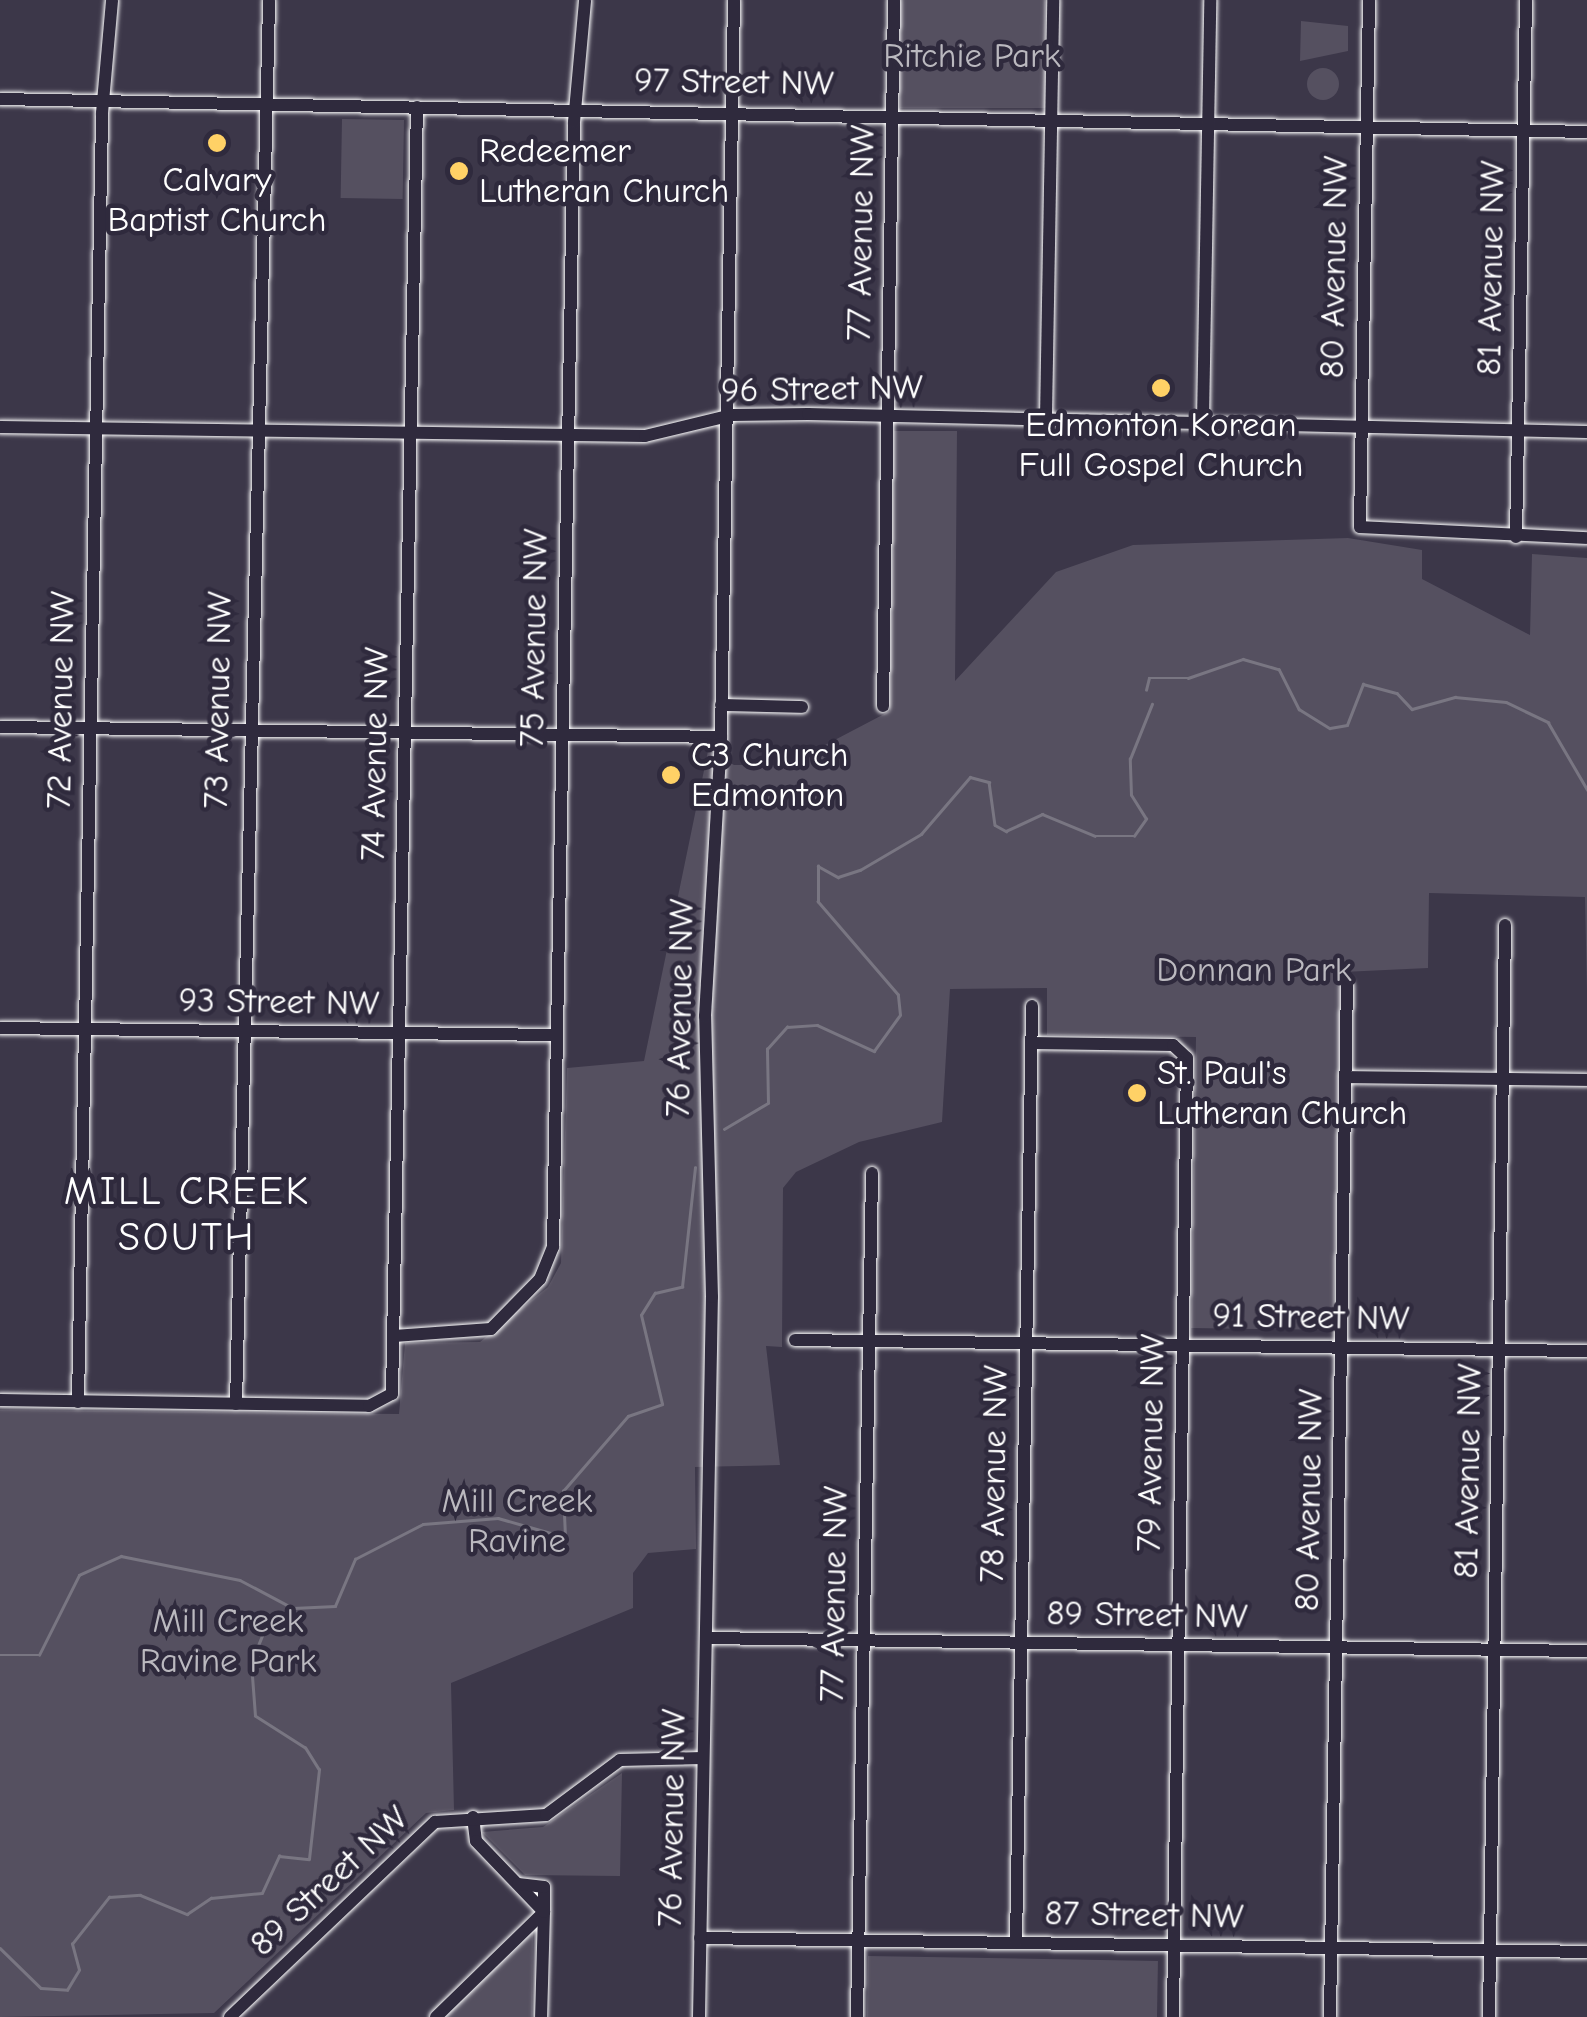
<!DOCTYPE html>
<html>
<head>
<meta charset="utf-8">
<style>
  body { margin:0 }
  #map { position:relative; width:1587px; height:2017px; overflow:hidden; background:#3c3749; font-family:"Comic Neue",sans-serif }
  div>[style] { position:absolute }
  [style*='--x'] { left:calc(var(--x)*1px); top:calc(var(--y)*1px); width:calc(var(--w)*1px); rotate:calc(var(--a)*1deg) }
  .green>* { inset:0; background:#555060; transform-origin:0 0 }
  .round { border-radius:50% }
  .stream>* { height:2.5px; margin:-1.25px; padding:0 1.25px; transform-origin:1.25px; border-radius:1.25px; background:#797682 }
  .roads { filter:drop-shadow(0 0 2px #fff) drop-shadow(0 0 2px #fff) }
  .minor>* { height:12px; margin:-6px; padding:0 6px; transform-origin:6px; border-radius:6px; background:#2f2a3d }
  .dots>* { width:28px; height:28px; translate:-50% -50%; box-sizing:border-box; border:5px solid #2f2a3d; border-radius:50% }
  span { translate:-50% -50%; white-space:nowrap; text-align:center; line-height:1.15; -webkit-text-stroke:9px #2f2a3d; paint-order:stroke }
  .park-label { font-size:35px; color:#bbb9bf }
  .street-label { font-size:35px; color:#fff }
  .poi-label { font-size:35px; color:#fff }
  .left { translate:0 -50%; text-align:left }
  .quarter-label { font-size:40px; color:#fff; letter-spacing:2.5px }
</style>
</head>
<body>
<div id="map">
  <div class="green">
    <div style="left:900px;top:0;width:145px;height:108px"></div>
    <div style="clip-path:polygon(1301px 21px,1348px 26px,1348px 51px,1300px 61px)"></div>
    <div class="round" style="left:1307px;top:68px;width:32px;height:32px"></div>
    <div style="left:342px;top:119px;width:62px;height:79px;rotate:1deg"></div>
    <div style="clip-path:polygon(894px 431px,957px 431px,955px 681px,1056px 572px,1133px 545px,1348px 538px,1422px 550px,1422px 579px,1530px 635px,1532px 554px,1587px 558px,1587px 992px,1585px 897px,1429px 893px,1428px 968px,1343px 972px,1333px 1330px,1191px 1328px,1196px 1037px,1047px 1035px,1047px 988px,950px 989px,942px 1122px,859px 1142px,796px 1172px,783px 1188px,782px 1347px,766px 1346px,780px 1465px,695px 1467px,696px 1549px,648px 1553px,633px 1573px,633px 1608px,451px 1683px,454px 1810px,426px 1813px,214px 2013px,0 2017px,0 1410px,399px 1414px,405px 1343px,480px 1342px,548px 1287px,561px 1263px,567px 1068px,644px 1061px,708px 751px,734px 765px,787px 765px,890px 711px)"></div>
    <div style="clip-path:polygon(622px 1773px,620px 1876px,525px 1875px,482px 1832px,543px 1827px)"></div>
    <div style="clip-path:polygon(533px 1929px,532px 2017px,445px 2017px)"></div>
    <div style="left:868px;top:1956px;width:290px;height:61px;rotate:1deg"></div>
  </div>
  <div class="stream">
    <div style="--x:1146;--y:690;--w:12;--a:-76"></div>
    <div style="--x:1149;--y:678;--w:39;--a:0"></div>
    <div style="--x:1188;--y:678;--w:58;--a:-19.1"></div>
    <div style="--x:1243;--y:659;--w:37;--a:16"></div>
    <div style="--x:1279;--y:669;--w:45;--a:63.4"></div>
    <div style="--x:1299;--y:709;--w:36;--a:32"></div>
    <div style="--x:1330;--y:728;--w:17;--a:-10"></div>
    <div style="--x:1347;--y:725;--w:44;--a:-68.7"></div>
    <div style="--x:1363;--y:684;--w:35;--a:15"></div>
    <div style="--x:1397;--y:693;--w:22;--a:47"></div>
    <div style="--x:1412;--y:709;--w:45;--a:-15.6"></div>
    <div style="--x:1455;--y:697;--w:51;--a:5.6"></div>
    <div style="--x:1506;--y:702;--w:47;--a:25.5"></div>
    <div style="--x:1548;--y:722;--w:78;--a:59.8"></div>
    <div style="--x:724;--y:1129;--w:51;--a:-30.6"></div>
    <div style="--x:768;--y:1103;--w:54;--a:-91.1"></div>
    <div style="--x:767;--y:1049;--w:30;--a:-48"></div>
    <div style="--x:787;--y:1027;--w:30;--a:-4"></div>
    <div style="--x:817;--y:1025;--w:63;--a:24.5"></div>
    <div style="--x:874;--y:1051;--w:44;--a:-54.2"></div>
    <div style="--x:900;--y:1015;--w:20;--a:-96"></div>
    <div style="--x:898;--y:995;--w:123;--a:-130.7"></div>
    <div style="--x:818;--y:902;--w:36;--a:-90"></div>
    <div style="--x:818;--y:866;--w:23;--a:29"></div>
    <div style="--x:838;--y:877;--w:23;--a:-18"></div>
    <div style="--x:860;--y:870;--w:71;--a:-30.5"></div>
    <div style="--x:921;--y:834;--w:75;--a:-49.3"></div>
    <div style="--x:970;--y:777;--w:20;--a:15"></div>
    <div style="--x:989;--y:782;--w:43;--a:82.1"></div>
    <div style="--x:995;--y:825;--w:13;--a:29"></div>
    <div style="--x:1006;--y:831;--w:40;--a:-25"></div>
    <div style="--x:1042;--y:814;--w:57;--a:22.5"></div>
    <div style="--x:1095;--y:836;--w:39;--a:0"></div>
    <div style="--x:1134;--y:836;--w:21;--a:-55"></div>
    <div style="--x:1146;--y:819;--w:28;--a:-122"></div>
    <div style="--x:1131;--y:795;--w:36;--a:-92"></div>
    <div style="--x:1130;--y:759;--w:59;--a:-68.2"></div>
    <div style="--x:0;--y:1655;--w:39;--a:0"></div>
    <div style="--x:39;--y:1655;--w:89;--a:-63.4"></div>
    <div style="--x:79;--y:1575;--w:46;--a:-24.3"></div>
    <div style="--x:121;--y:1556;--w:121;--a:11.4"></div>
    <div style="--x:240;--y:1580;--w:58;--a:27.9"></div>
    <div style="--x:0;--y:1948;--w:57;--a:44.3"></div>
    <div style="--x:41;--y:1988;--w:26;--a:4"></div>
    <div style="--x:67;--y:1990;--w:23;--a:-59"></div>
    <div style="--x:79;--y:1970;--w:27;--a:-105"></div>
    <div style="--x:72;--y:1944;--w:60;--a:-51.8"></div>
    <div style="--x:109;--y:1897;--w:31;--a:-4"></div>
    <div style="--x:140;--y:1895;--w:51;--a:22"></div>
    <div style="--x:187;--y:1914;--w:29;--a:-34"></div>
    <div style="--x:211;--y:1898;--w:51;--a:-5.6"></div>
    <div style="--x:262;--y:1893;--w:41;--a:-65.3"></div>
    <div style="--x:279;--y:1856;--w:30;--a:6"></div>
    <div style="--x:309;--y:1859;--w:90;--a:-83.6"></div>
    <div style="--x:319;--y:1770;--w:26;--a:-122"></div>
    <div style="--x:305;--y:1748;--w:59;--a:-147.4"></div>
    <div style="--x:255;--y:1716;--w:53;--a:-94.3"></div>
    <div style="--x:251;--y:1663;--w:31;--a:-68"></div>
    <div style="--x:263;--y:1634;--w:40;--a:-41"></div>
    <div style="--x:293;--y:1608;--w:42;--a:-2.7"></div>
    <div style="--x:335;--y:1606;--w:51;--a:-66.9"></div>
    <div style="--x:355;--y:1559;--w:76;--a:-27.2"></div>
    <div style="--x:423;--y:1524;--w:75;--a:-4.6"></div>
    <div style="--x:498;--y:1518;--w:70;--a:15.8"></div>
    <div style="--x:565;--y:1537;--w:46;--a:-92.5"></div>
    <div style="--x:563;--y:1491;--w:99;--a:-49.1"></div>
    <div style="--x:628;--y:1416;--w:36;--a:-19"></div>
    <div style="--x:662;--y:1404;--w:91;--a:-103.3"></div>
    <div style="--x:641;--y:1315;--w:26;--a:-58"></div>
    <div style="--x:655;--y:1293;--w:28;--a:-13"></div>
    <div style="--x:682;--y:1287;--w:120;--a:-83.8"></div>
  </div>
  <div class="roads">
    <div class="minor">
      <div style="--x:1369;--y:0;--w:527;--a:90.98"></div>
      <div style="--x:1360;--y:527;--w:227;--a:2.8"></div>
      <div style="--x:0;--y:99;--w:1587;--a:1.19"></div>
      <div style="--x:1046;--y:417;--w:417;--a:-89"></div>
      <div style="--x:1203;--y:420;--w:420;--a:-89"></div>
      <div style="--x:0;--y:427;--w:645;--a:0.8"></div>
      <div style="--x:645;--y:436;--w:89;--a:-13.6"></div>
      <div style="--x:732;--y:415;--w:76;--a:-0.8"></div>
      <div style="--x:808;--y:414;--w:779;--a:1.32"></div>
      <div style="--x:1516;--y:537;--w:537;--a:-88.93"></div>
      <div style="--x:721;--y:705;--w:81;--a:1.4"></div>
      <div style="--x:883;--y:706;--w:706;--a:-89.11"></div>
      <div style="--x:0;--y:727;--w:721;--a:0.79"></div>
      <div style="--x:0;--y:1028;--w:557;--a:0.72"></div>
      <div style="--x:1031;--y:1043;--w:142;--a:0.8"></div>
      <div style="--x:1173;--y:1045;--w:19;--a:43"></div>
      <div style="--x:1187;--y:1058;--w:959;--a:90.84"></div>
      <div style="--x:1345;--y:1077;--w:242;--a:0.7"></div>
      <div style="--x:394;--y:1336;--w:97;--a:-4.1"></div>
      <div style="--x:491;--y:1329;--w:70;--a:-45.6"></div>
      <div style="--x:540;--y:1279;--w:35;--a:-68"></div>
      <div style="--x:553;--y:1247;--w:1125;--a:-88.93"></div>
      <div style="--x:574;--y:122;--w:122;--a:-84.8"></div>
      <div style="--x:795;--y:1340;--w:792;--a:0.8"></div>
      <div style="--x:0;--y:1400;--w:369;--a:0.9"></div>
      <div style="--x:369;--y:1406;--w:26;--a:-28"></div>
      <div style="--x:392;--y:1394;--w:1287;--a:-88.89"></div>
      <div style="--x:78;--y:1402;--w:1289;--a:-88.93"></div>
      <div style="--x:102;--y:113;--w:113;--a:-84.9"></div>
      <div style="--x:236;--y:1404;--w:1404;--a:-88.65"></div>
      <div style="--x:706;--y:1638;--w:881;--a:0.85"></div>
      <div style="--x:473;--y:1817;--w:24;--a:83"></div>
      <div style="--x:476;--y:1841;--w:98;--a:46.2"></div>
      <div style="--x:544;--y:1912;--w:105;--a:91.6"></div>
      <div style="--x:700;--y:1938;--w:887;--a:0.9"></div>
      <div style="--x:1016;--y:1943;--w:937;--a:-89.02"></div>
      <div style="--x:230;--y:2017;--w:283;--a:-43.6"></div>
      <div style="--x:435;--y:1822;--w:111;--a:-3.6"></div>
      <div style="--x:546;--y:1815;--w:92;--a:-36.6"></div>
      <div style="--x:620;--y:1760;--w:83;--a:-1.4"></div>
      <div style="--x:436;--y:2017;--w:151;--a:-44.2"></div>
      <div style="--x:544;--y:1912;--w:25;--a:-90"></div>
      <div style="--x:544;--y:1887;--w:26;--a:-173"></div>
      <div style="--x:699;--y:2017;--w:720;--a:-88.97"></div>
      <div style="--x:712;--y:1297;--w:281;--a:-91.4"></div>
      <div style="--x:705;--y:1016;--w:279;--a:-86.7"></div>
      <div style="--x:721;--y:737;--w:737;--a:-88.99"></div>
      <div style="--x:857;--y:2017;--w:844;--a:-88.98"></div>
      <div style="--x:1330;--y:2017;--w:1032;--a:-89.06"></div>
      <div style="--x:1489;--y:2017;--w:1092;--a:-89.16"></div>
    </div>
  </div>
  <div class="dots">
    <div style="left:217px;top:143px;background:#ffd166"></div>
    <div style="left:459px;top:171px;background:#ffd166"></div>
    <div style="left:1161px;top:388px;background:#ffd166"></div>
    <div style="left:671px;top:775px;background:#ffd166"></div>
    <div style="left:1137px;top:1093px;background:#ffd166"></div>
  </div>
  <div class="park-label">
    <span style="left:972px;top:56px">Ritchie Park</span>
    <span style="left:1254px;top:970px">Donnan Park</span>
    <span style="left:517px;top:1521px">Mill Creek<br>Ravine</span>
    <span style="left:228px;top:1641px">Mill Creek<br>Ravine Park</span>
  </div>
  <div class="street-label">
    <span style="left:734px;top:82px;rotate:1deg">97 Street NW</span>
    <span style="left:861px;top:233px;rotate:-89deg">77 Avenue NW</span>
    <span style="left:1334px;top:267px;rotate:-89deg">80 Avenue NW</span>
    <span style="left:1491px;top:268px;rotate:-89deg">81 Avenue NW</span>
    <span style="left:822px;top:389px;rotate:-1deg">96 Street NW</span>
    <span style="left:534px;top:638px;rotate:-89deg">75 Avenue NW</span>
    <span style="left:61px;top:700px;rotate:-89deg">72 Avenue NW</span>
    <span style="left:218px;top:700px;rotate:-89deg">73 Avenue NW</span>
    <span style="left:375px;top:754px;rotate:-89deg">74 Avenue NW</span>
    <span style="left:279px;top:1002px;rotate:1deg">93 Street NW</span>
    <span style="left:680px;top:1008px;rotate:-89deg">76 Avenue NW</span>
    <span style="left:1311px;top:1317px;rotate:1deg">91 Street NW</span>
    <span style="left:1151px;top:1443px;rotate:-89deg">79 Avenue NW</span>
    <span style="left:1468px;top:1471px;rotate:-89deg">81 Avenue NW</span>
    <span style="left:994px;top:1474px;rotate:-89deg">78 Avenue NW</span>
    <span style="left:1309px;top:1500px;rotate:-89deg">80 Avenue NW</span>
    <span style="left:834px;top:1594px;rotate:-89deg">77 Avenue NW</span>
    <span style="left:1147px;top:1615px;rotate:1deg">89 Street NW</span>
    <span style="left:672px;top:1818px;rotate:-89deg">76 Avenue NW</span>
    <span style="left:329px;top:1881px;rotate:-43deg">89 Street NW</span>
    <span style="left:1144px;top:1915px;rotate:1deg">87 Street NW</span>
  </div>
  <div class="poi-label">
    <span class="left" style="left:479px;top:171px">Redeemer<br>Lutheran Church</span>
    <span style="left:217px;top:200px">Calvary<br>Baptist Church</span>
    <span style="left:1161px;top:445px">Edmonton Korean<br>Full Gospel Church</span>
    <span class="left" style="left:691px;top:775px">C3 Church<br>Edmonton</span>
    <span class="left" style="left:1157px;top:1093px">St. Paul's<br>Lutheran Church</span>
  </div>
  <div class="quarter-label">
    <span style="left:187px;top:1214px">MILL CREEK<br>SOUTH</span>
  </div>
</div>
</body>
</html>
